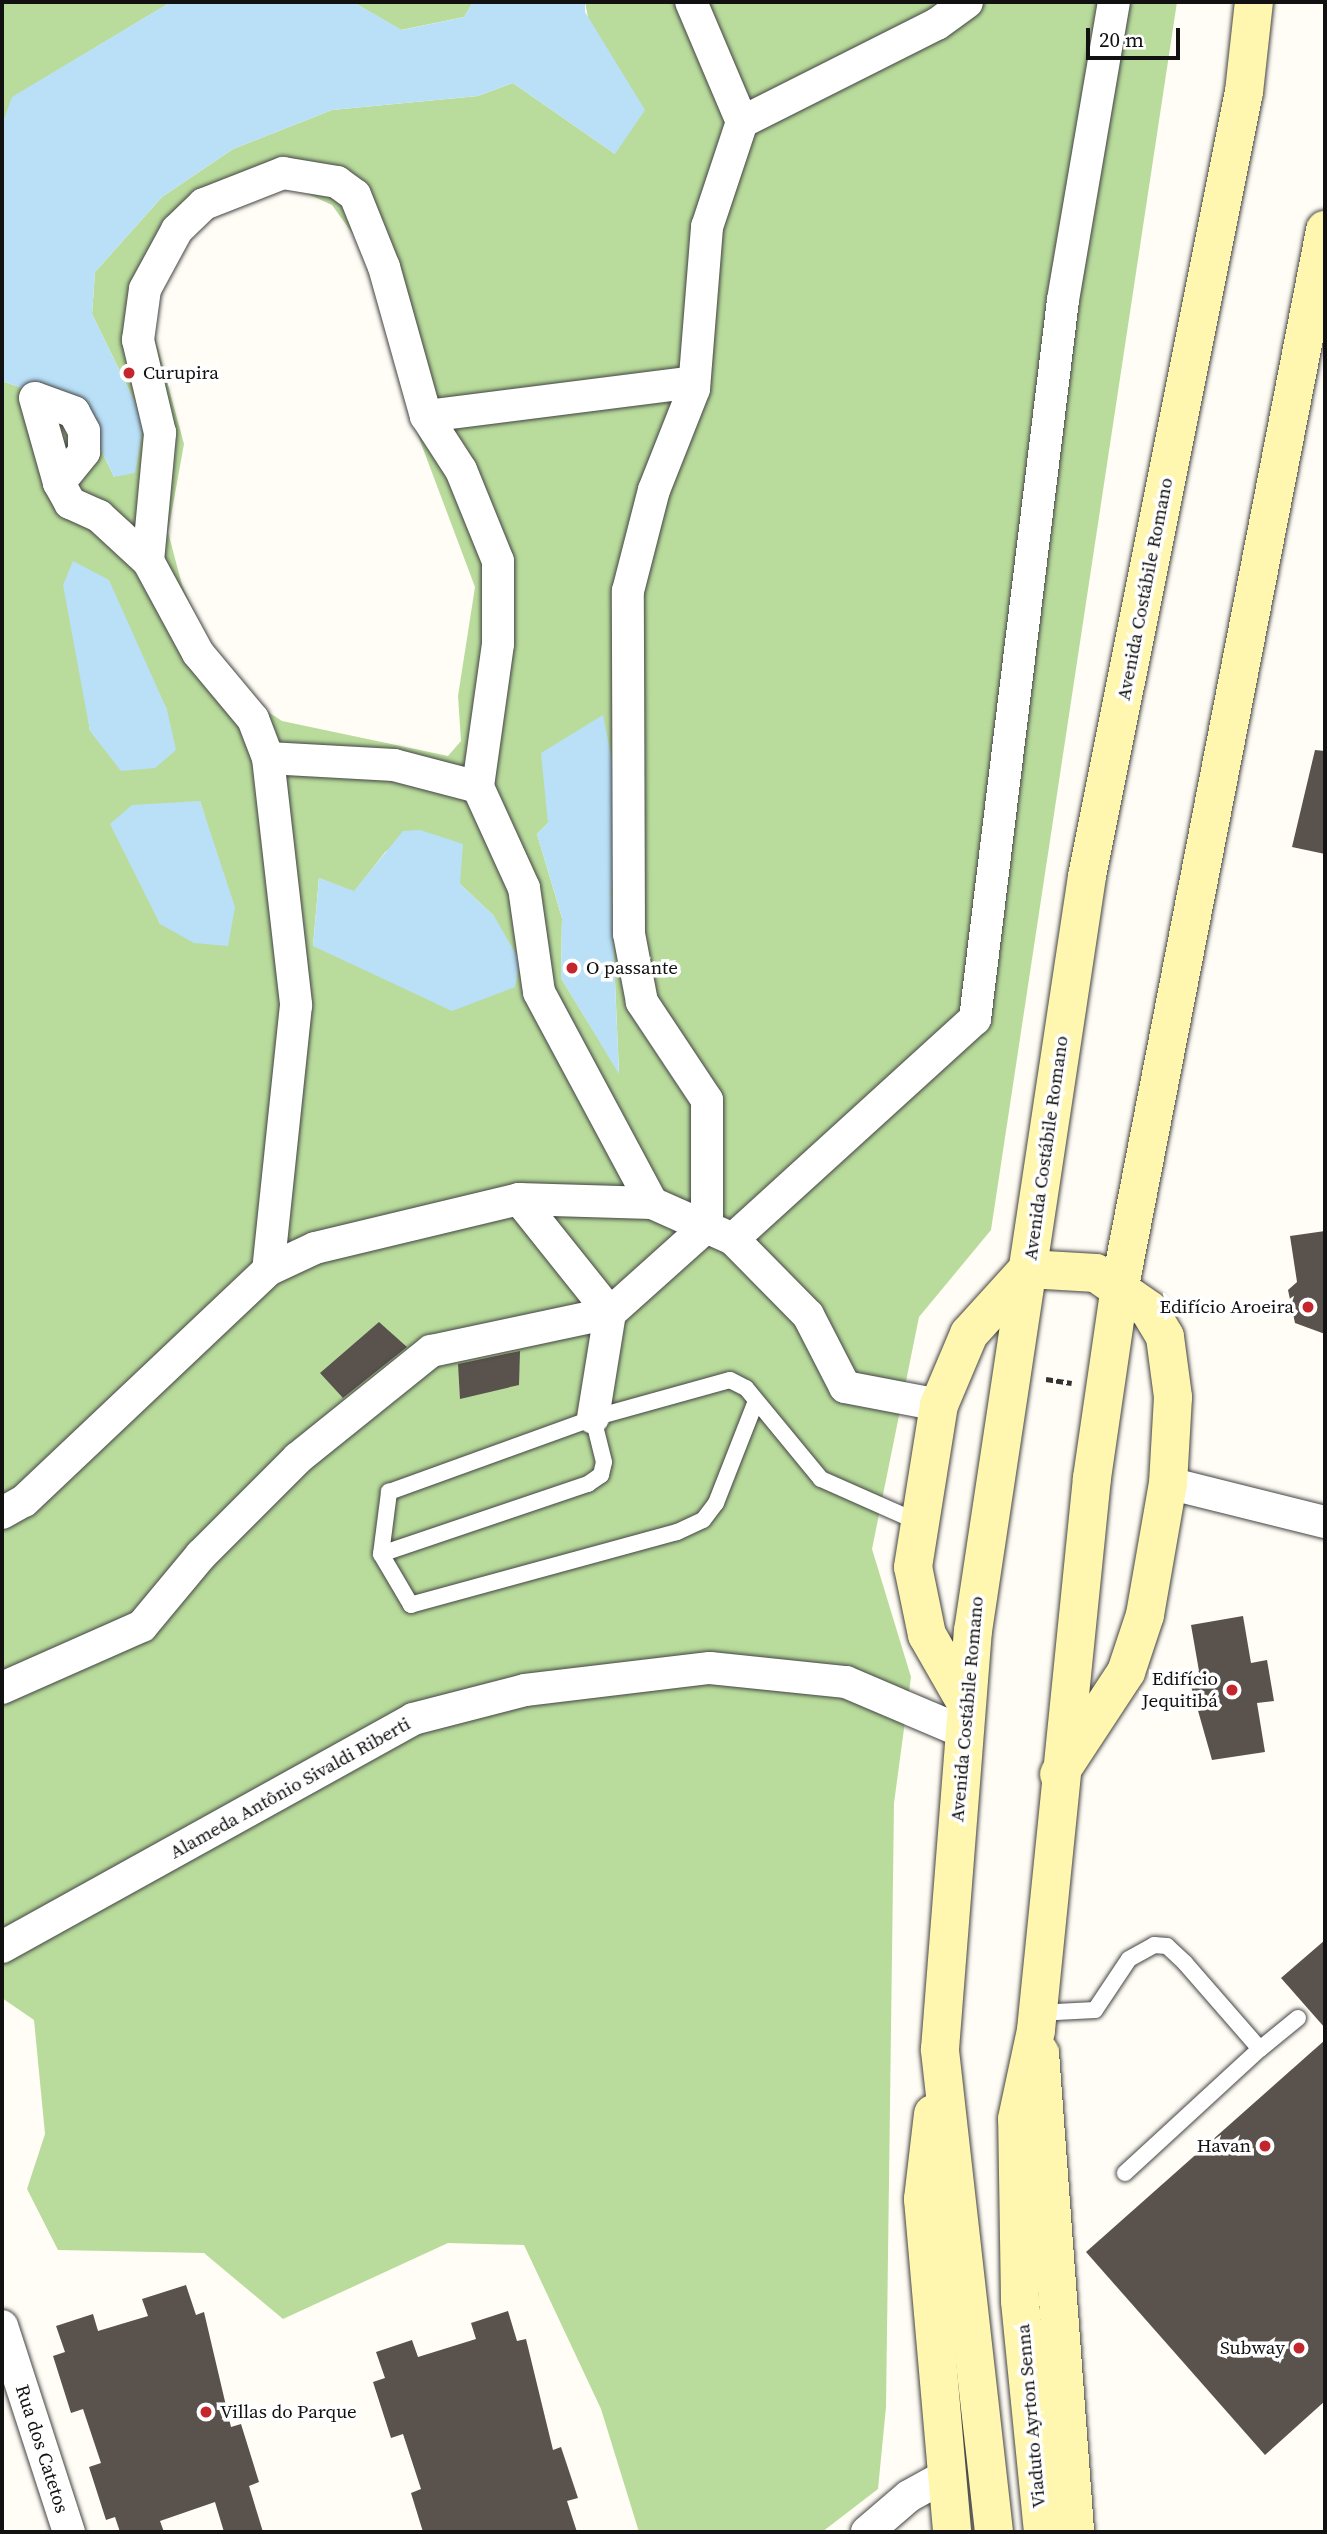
<!DOCTYPE html>
<html>
<head>
<meta charset="utf-8">
<style>
  body { margin:0 }
  #map { position:relative; width:1327px; height:2534px; overflow:hidden; background:#fffdf5; font-family:"Source Serif 4",serif }
  div>[style] { position:absolute }
  [style*='--x'] { left:calc(var(--x)*1px); top:calc(var(--y)*1px); width:calc(var(--w)*1px); rotate:calc(var(--a)*1deg) }
  .forest>* { inset:0; background:#b9dc9c }
  .water>* { inset:0; background:#b9e0f7 }
  .building>* { inset:0; background:#5a524d }
  .path>* { height:4.5px; margin-top:-2.25px; transform-origin:0; background:repeating-linear-gradient(90deg,#333 0 7px,transparent 0 10.5px) }
  .roads { filter:drop-shadow(0 0 2px #444) drop-shadow(0 0 2px #444) }
  .lane>* { height:16px; margin:-8px; padding:0 8px; transform-origin:8px; border-radius:8px; background:#fff }
  .street>* { height:32px; margin:-16px; padding:0 16px; transform-origin:16px; border-radius:16px; background:#fff }
  .secondary>* { height:38px; margin:-19px; padding:0 19px; transform-origin:19px; border-radius:19px; background:#fff6b0 }
  .dots>* { width:19px; height:19px; translate:-50% -50%; box-sizing:border-box; border:4px solid #fff; border-radius:50% }
  span { translate:-50% -50%; white-space:nowrap; text-align:center; line-height:1.15; -webkit-text-stroke:7px #fff; paint-order:stroke }
  .poi-label { font-size:19px; color:#111 }
  .left { translate:0 -50%; text-align:left }
  .right { translate:-100% -50%; text-align:right }
  .street-label { font-size:19px; color:#111 }
  .frame { position:absolute; inset:0; border:4px solid #111; pointer-events:none }
  .scale { position:absolute; left:1086px; top:28px; width:94px; height:32px; box-sizing:border-box; border:4px solid #111; border-top:0; padding-left:9px; font-size:21px; line-height:24px; white-space:nowrap; color:#111; -webkit-text-stroke:5px #fff; paint-order:stroke }
</style>
</head>
<body>
<div id="map">
  <div class="forest">
    <div style="clip-path:polygon(2px 2px,171px 2px,13px 97px,2px 125px)"></div>
    <div style="clip-path:polygon(353px 2px,473px 2px,464px 17px,401px 30px)"></div>
    <div style="clip-path:polygon(evenodd,585px 2px,1177px 2px,991px 1230px,919px 1317px,872px 1549px,911px 1677px,894px 1803px,886px 2407px,878px 2489px,822px 2532px,639px 2532px,601px 2409px,524px 2245px,448px 2243px,283px 2319px,204px 2253px,58px 2250px,27px 2189px,45px 2134px,34px 2020px,2px 1998px,2px 381px,45px 396px,76px 397px,114px 477px,144px 421px,92px 314px,95px 272px,162px 197px,233px 149px,332px 110px,478px 96px,513px 83px,615px 154px,585px 2px,297px 189px,332px 205px,365px 251px,413px 422px,475px 587px,458px 696px,461px 741px,448px 756px,282px 721px,262px 708px,209px 646px,182px 585px,168px 532px,184px 444px,150px 319px,168px 271px,194px 233px,227px 203px,257px 190px,297px 189px,585px 2px,79px 658px,144px 662px,167px 710px,90px 731px,79px 658px,585px 2px,200px 801px,212px 840px,160px 924px,141px 881px,200px 801px,585px 2px,621px 807px,611px 890px,619px 1073px,561px 978px,562px 918px,537px 834px,548px 823px,621px 807px,585px 2px,386px 851px,460px 884px,494px 916px,313px 946px,319px 878px,354px 892px,386px 851px)"></div>
  </div>
  <div class="water">
    <div style="clip-path:polygon(171px 2px,353px 2px,402px 30px,464px 17px,473px 2px,585px 2px,585px 12px,645px 110px,615px 154px,513px 83px,478px 96px,332px 110px,233px 149px,162px 197px,95px 272px,92px 314px,144px 421px,135px 473px,114px 477px,76px 397px,45px 396px,2px 381px,2px 125px,12px 97px)"></div>
    <div style="clip-path:polygon(73px 561px,109px 580px,167px 710px,176px 750px,155px 768px,121px 771px,90px 731px,63px 585px)"></div>
    <div style="clip-path:polygon(603px 715px,621px 807px,611px 890px,619px 1074px,561px 978px,562px 918px,537px 834px,548px 823px,541px 753px)"></div>
    <div style="clip-path:polygon(200px 801px,235px 907px,228px 946px,194px 943px,160px 924px,110px 824px,132px 805px)"></div>
    <div style="clip-path:polygon(420px 830px,463px 844px,460px 884px,494px 916px,520px 961px,515px 987px,452px 1011px,313px 946px,319px 878px,354px 891px,403px 831px)"></div>
  </div>
  <div class="building">
    <div style="clip-path:polygon(1315px 750px,1325px 751px,1325px 854px,1292px 847px)"></div>
    <div style="clip-path:polygon(1325px 1231px,1325px 1334px,1295px 1323px,1288px 1290px,1297px 1282px,1290px 1236px)"></div>
    <div style="clip-path:polygon(379px 1322px,407px 1347px,343px 1398px,320px 1373px)"></div>
    <div style="clip-path:polygon(520px 1351px,519px 1385px,460px 1399px,458px 1364px)"></div>
    <div style="clip-path:polygon(1243px 1616px,1251px 1663px,1267px 1660px,1274px 1701px,1257px 1703px,1265px 1752px,1212px 1760px,1189px 1679px,1199px 1671px,1191px 1625px)"></div>
    <div style="clip-path:polygon(1325px 1940px,1325px 2028px,1281px 1978px)"></div>
    <div style="clip-path:polygon(1325px 2040px,1325px 2401px,1265px 2455px,1086px 2252px)"></div>
    <div style="clip-path:polygon(186px 2285px,196px 2315px,204px 2312px,231px 2427px,241px 2424px,259px 2482px,249px 2486px,263px 2532px,224px 2532px,215px 2502px,160px 2521px,164px 2532px,120px 2532px,115px 2517px,106px 2520px,89px 2467px,101px 2463px,83px 2409px,71px 2413px,53px 2356px,65px 2352px,56px 2326px,93px 2314px,98px 2331px,148px 2316px,142px 2299px)"></div>
    <div style="clip-path:polygon(508px 2311px,517px 2341px,526px 2339px,553px 2450px,561px 2447px,578px 2498px,567px 2501px,577px 2532px,423px 2532px,411px 2493px,421px 2489px,403px 2434px,391px 2438px,373px 2382px,385px 2378px,376px 2352px,412px 2340px,418px 2357px,476px 2339px,471px 2323px)"></div>
  </div>
  <div class="path">
    <div style="--x:1046;--y:1379;--w:26;--a:9"></div>
  </div>
  <div class="roads">
    <div class="lane">
      <div style="--x:756;--y:1401;--w:110;--a:111.4"></div>
      <div style="--x:716;--y:1503;--w:21;--a:127"></div>
      <div style="--x:703;--y:1520;--w:29;--a:155"></div>
      <div style="--x:677;--y:1532;--w:276;--a:164.7"></div>
      <div style="--x:411;--y:1605;--w:59;--a:-120.5"></div>
      <div style="--x:381;--y:1554;--w:63;--a:-82.6"></div>
      <div style="--x:389;--y:1492;--w:217;--a:-19.9"></div>
      <div style="--x:593;--y:1418;--w:142;--a:-15.5"></div>
      <div style="--x:730;--y:1380;--w:18;--a:27"></div>
      <div style="--x:746;--y:1388;--w:118;--a:50.5"></div>
      <div style="--x:821;--y:1479;--w:104;--a:23.9"></div>
      <div style="--x:381;--y:1554;--w:219;--a:-18.7"></div>
      <div style="--x:588;--y:1484;--w:16;--a:-35"></div>
      <div style="--x:601;--y:1475;--w:13;--a:-77"></div>
      <div style="--x:604;--y:1462;--w:45;--a:-104"></div>
      <div style="--x:1037;--y:2013;--w:58;--a:-3"></div>
      <div style="--x:1095;--y:2010;--w:61;--a:-56.3"></div>
      <div style="--x:1129;--y:1959;--w:29;--a:-29"></div>
      <div style="--x:1154;--y:1945;--w:13;--a:4"></div>
      <div style="--x:1167;--y:1946;--w:25;--a:43"></div>
      <div style="--x:1185;--y:1963;--w:114;--a:48.9"></div>
      <div style="--x:1260;--y:2049;--w:49;--a:-39.2"></div>
      <div style="--x:1125;--y:2173;--w:183;--a:-42.6"></div>
    </div>
    <div class="street">
      <div style="--x:742;--y:122;--w:218;--a:-26.7"></div>
      <div style="--x:937;--y:24;--w:37;--a:-36"></div>
      <div style="--x:283;--y:173;--w:55;--a:9.5"></div>
      <div style="--x:337;--y:182;--w:22;--a:36"></div>
      <div style="--x:355;--y:195;--w:78;--a:68.1"></div>
      <div style="--x:384;--y:267;--w:155;--a:74.3"></div>
      <div style="--x:426;--y:416;--w:64;--a:57.1"></div>
      <div style="--x:461;--y:470;--w:98;--a:67.9"></div>
      <div style="--x:498;--y:561;--w:83;--a:90"></div>
      <div style="--x:498;--y:644;--w:144;--a:98"></div>
      <div style="--x:478;--y:787;--w:87;--a:-165.3"></div>
      <div style="--x:394;--y:765;--w:126;--a:-176.8"></div>
      <div style="--x:268;--y:758;--w:42;--a:-111"></div>
      <div style="--x:253;--y:719;--w:86;--a:-129.8"></div>
      <div style="--x:198;--y:653;--w:105;--a:-118.5"></div>
      <div style="--x:148;--y:561;--w:129;--a:-84.6"></div>
      <div style="--x:160;--y:433;--w:96;--a:-103.3"></div>
      <div style="--x:138;--y:340;--w:51;--a:-82.2"></div>
      <div style="--x:145;--y:289;--w:67;--a:-61.5"></div>
      <div style="--x:177;--y:230;--w:37;--a:-44"></div>
      <div style="--x:204;--y:204;--w:85;--a:-21.4"></div>
      <div style="--x:426;--y:416;--w:270;--a:-7.2"></div>
      <div style="--x:59;--y:483;--w:40;--a:-51"></div>
      <div style="--x:84;--y:452;--w:21;--a:-90"></div>
      <div style="--x:84;--y:431;--w:21;--a:-118"></div>
      <div style="--x:74;--y:412;--w:41;--a:-160.3"></div>
      <div style="--x:35;--y:398;--w:88;--a:74.2"></div>
      <div style="--x:59;--y:483;--w:23;--a:61"></div>
      <div style="--x:70;--y:503;--w:32;--a:24"></div>
      <div style="--x:99;--y:516;--w:67;--a:42.6"></div>
      <div style="--x:268;--y:758;--w:249;--a:83.5"></div>
      <div style="--x:296;--y:1005;--w:266;--a:96"></div>
      <div style="--x:268;--y:1270;--w:52;--a:-25.1"></div>
      <div style="--x:315;--y:1248;--w:210;--a:-13.5"></div>
      <div style="--x:519;--y:1199;--w:133;--a:1.7"></div>
      <div style="--x:652;--y:1203;--w:239;--a:-118.2"></div>
      <div style="--x:539;--y:992;--w:105;--a:-98.2"></div>
      <div style="--x:524;--y:888;--w:111;--a:-114.5"></div>
      <div style="--x:519;--y:1199;--w:146;--a:51.4"></div>
      <div style="--x:610;--y:1313;--w:106;--a:99.2"></div>
      <div style="--x:652;--y:1203;--w:89;--a:24"></div>
      <div style="--x:733;--y:1239;--w:107;--a:45.4"></div>
      <div style="--x:808;--y:1315;--w:81;--a:62.8"></div>
      <div style="--x:845;--y:1387;--w:96;--a:10.8"></div>
      <div style="--x:733;--y:1239;--w:327;--a:-42.3"></div>
      <div style="--x:975;--y:1019;--w:724;--a:-83.02"></div>
      <div style="--x:1063;--y:300;--w:302;--a:-80.3"></div>
      <div style="--x:1168;--y:1483;--w:162;--a:14"></div>
      <div style="--x:2;--y:1513;--w:25;--a:-29"></div>
      <div style="--x:24;--y:1501;--w:336;--a:-43.4"></div>
      <div style="--x:2;--y:1688;--w:153;--a:-23.9"></div>
      <div style="--x:142;--y:1626;--w:92;--a:-50.3"></div>
      <div style="--x:201;--y:1555;--w:137;--a:-45"></div>
      <div style="--x:298;--y:1458;--w:171;--a:-38.8"></div>
      <div style="--x:431;--y:1351;--w:183;--a:-12"></div>
      <div style="--x:610;--y:1313;--w:130;--a:-41.9"></div>
      <div style="--x:707;--y:1226;--w:126;--a:-90"></div>
      <div style="--x:707;--y:1100;--w:118;--a:-123.6"></div>
      <div style="--x:642;--y:1002;--w:69;--a:-100.8"></div>
      <div style="--x:629;--y:934;--w:343;--a:-90.2"></div>
      <div style="--x:628;--y:591;--w:104;--a:-75.6"></div>
      <div style="--x:654;--y:490;--w:109;--a:-68.4"></div>
      <div style="--x:694;--y:389;--w:163;--a:-85.4"></div>
      <div style="--x:707;--y:227;--w:111;--a:-71.6"></div>
      <div style="--x:742;--y:122;--w:130;--a:-113"></div>
      <div style="--x:2;--y:1947;--w:470;--a:-29"></div>
      <div style="--x:413;--y:1719;--w:116;--a:-14.5"></div>
      <div style="--x:525;--y:1690;--w:186;--a:-6.8"></div>
      <div style="--x:710;--y:1668;--w:137;--a:5.9"></div>
      <div style="--x:846;--y:1682;--w:127;--a:23.1"></div>
      <div style="--x:2;--y:2326;--w:217;--a:72"></div>
      <div style="--x:867;--y:2532;--w:55;--a:-40.6"></div>
      <div style="--x:909;--y:2496;--w:43;--a:-28.9"></div>
    </div>
    <div class="secondary">
      <div style="--x:966;--y:1703;--w:78;--a:-119.8"></div>
      <div style="--x:927;--y:1635;--w:69;--a:-101.6"></div>
      <div style="--x:913;--y:1567;--w:164;--a:-80.9"></div>
      <div style="--x:939;--y:1405;--w:77;--a:-67.1"></div>
      <div style="--x:969;--y:1334;--w:88;--a:-47.8"></div>
      <div style="--x:1028;--y:1269;--w:68;--a:3.4"></div>
      <div style="--x:1096;--y:1273;--w:65;--a:34.9"></div>
      <div style="--x:1149;--y:1310;--w:31;--a:59"></div>
      <div style="--x:1165;--y:1337;--w:61;--a:82.4"></div>
      <div style="--x:1173;--y:1397;--w:86;--a:93.3"></div>
      <div style="--x:1168;--y:1483;--w:134;--a:99.9"></div>
      <div style="--x:1145;--y:1615;--w:60;--a:108.4"></div>
      <div style="--x:1126;--y:1672;--w:122;--a:123.3"></div>
      <div style="--x:1040;--y:2053;--w:480;--a:85.8"></div>
      <div style="--x:933;--y:2114;--w:86;--a:96.7"></div>
      <div style="--x:923;--y:2199;--w:334;--a:85"></div>
      <div style="--x:994;--y:2532;--w:486;--a:-96.4"></div>
      <div style="--x:940;--y:2049;--w:419;--a:-85.5"></div>
      <div style="--x:973;--y:1631;--w:764;--a:-81.41"></div>
      <div style="--x:1087;--y:876;--w:800;--a:-78.68"></div>
      <div style="--x:1244;--y:92;--w:91;--a:-83.7"></div>
      <div style="--x:1043;--y:2532;--w:232;--a:-95.7"></div>
      <div style="--x:1020;--y:2301;--w:182;--a:-90.9"></div>
      <div style="--x:1017;--y:2119;--w:91;--a:-77.9"></div>
      <div style="--x:1036;--y:2030;--w:555;--a:-84.21"></div>
      <div style="--x:1092;--y:1478;--w:194;--a:-81.7"></div>
      <div style="--x:1120;--y:1286;--w:1076;--a:-79.01"></div>
    </div>
  </div>
  <div class="dots">
    <div style="left:129px;top:373px;background:#c4262e"></div>
    <div style="left:572px;top:968px;background:#c4262e"></div>
    <div style="left:1308px;top:1307px;background:#c4262e"></div>
    <div style="left:1232px;top:1690px;background:#c4262e"></div>
    <div style="left:1265px;top:2146px;background:#c4262e"></div>
    <div style="left:1299px;top:2348px;background:#c4262e"></div>
    <div style="left:206px;top:2412px;background:#c4262e"></div>
  </div>
  <div class="poi-label">
    <span class="left" style="left:143px;top:373px">Curupira</span>
    <span class="left" style="left:586px;top:968px">O passante</span>
    <span class="right" style="left:1294px;top:1307px">Edifício Aroeira</span>
    <span class="right" style="left:1218px;top:1690px">Edifício<br>Jequitibá</span>
    <span class="right" style="left:1251px;top:2146px">Havan</span>
    <span class="right" style="left:1285px;top:2348px">Subway</span>
    <span class="left" style="left:220px;top:2412px">Villas do Parque</span>
  </div>
  <div class="street-label">
    <span style="left:1145px;top:589px;rotate:-79deg">Avenida Costábile Romano</span>
    <span style="left:1046px;top:1148px;rotate:-82deg">Avenida Costábile Romano</span>
    <span style="left:967px;top:1709px;rotate:-85deg">Avenida Costábile Romano</span>
    <span style="left:290px;top:1788px;rotate:-29deg">Alameda Antônio Sivaldi Riberti</span>
    <span style="left:1031px;top:2416px;rotate:-95deg">Viaduto Ayrton Senna</span>
    <span style="left:42px;top:2449px;rotate:72deg">Rua dos Catetos</span>
  </div>
  <div class="frame"></div>
  <div class="scale">20 m</div>
</div>
</body>
</html>
